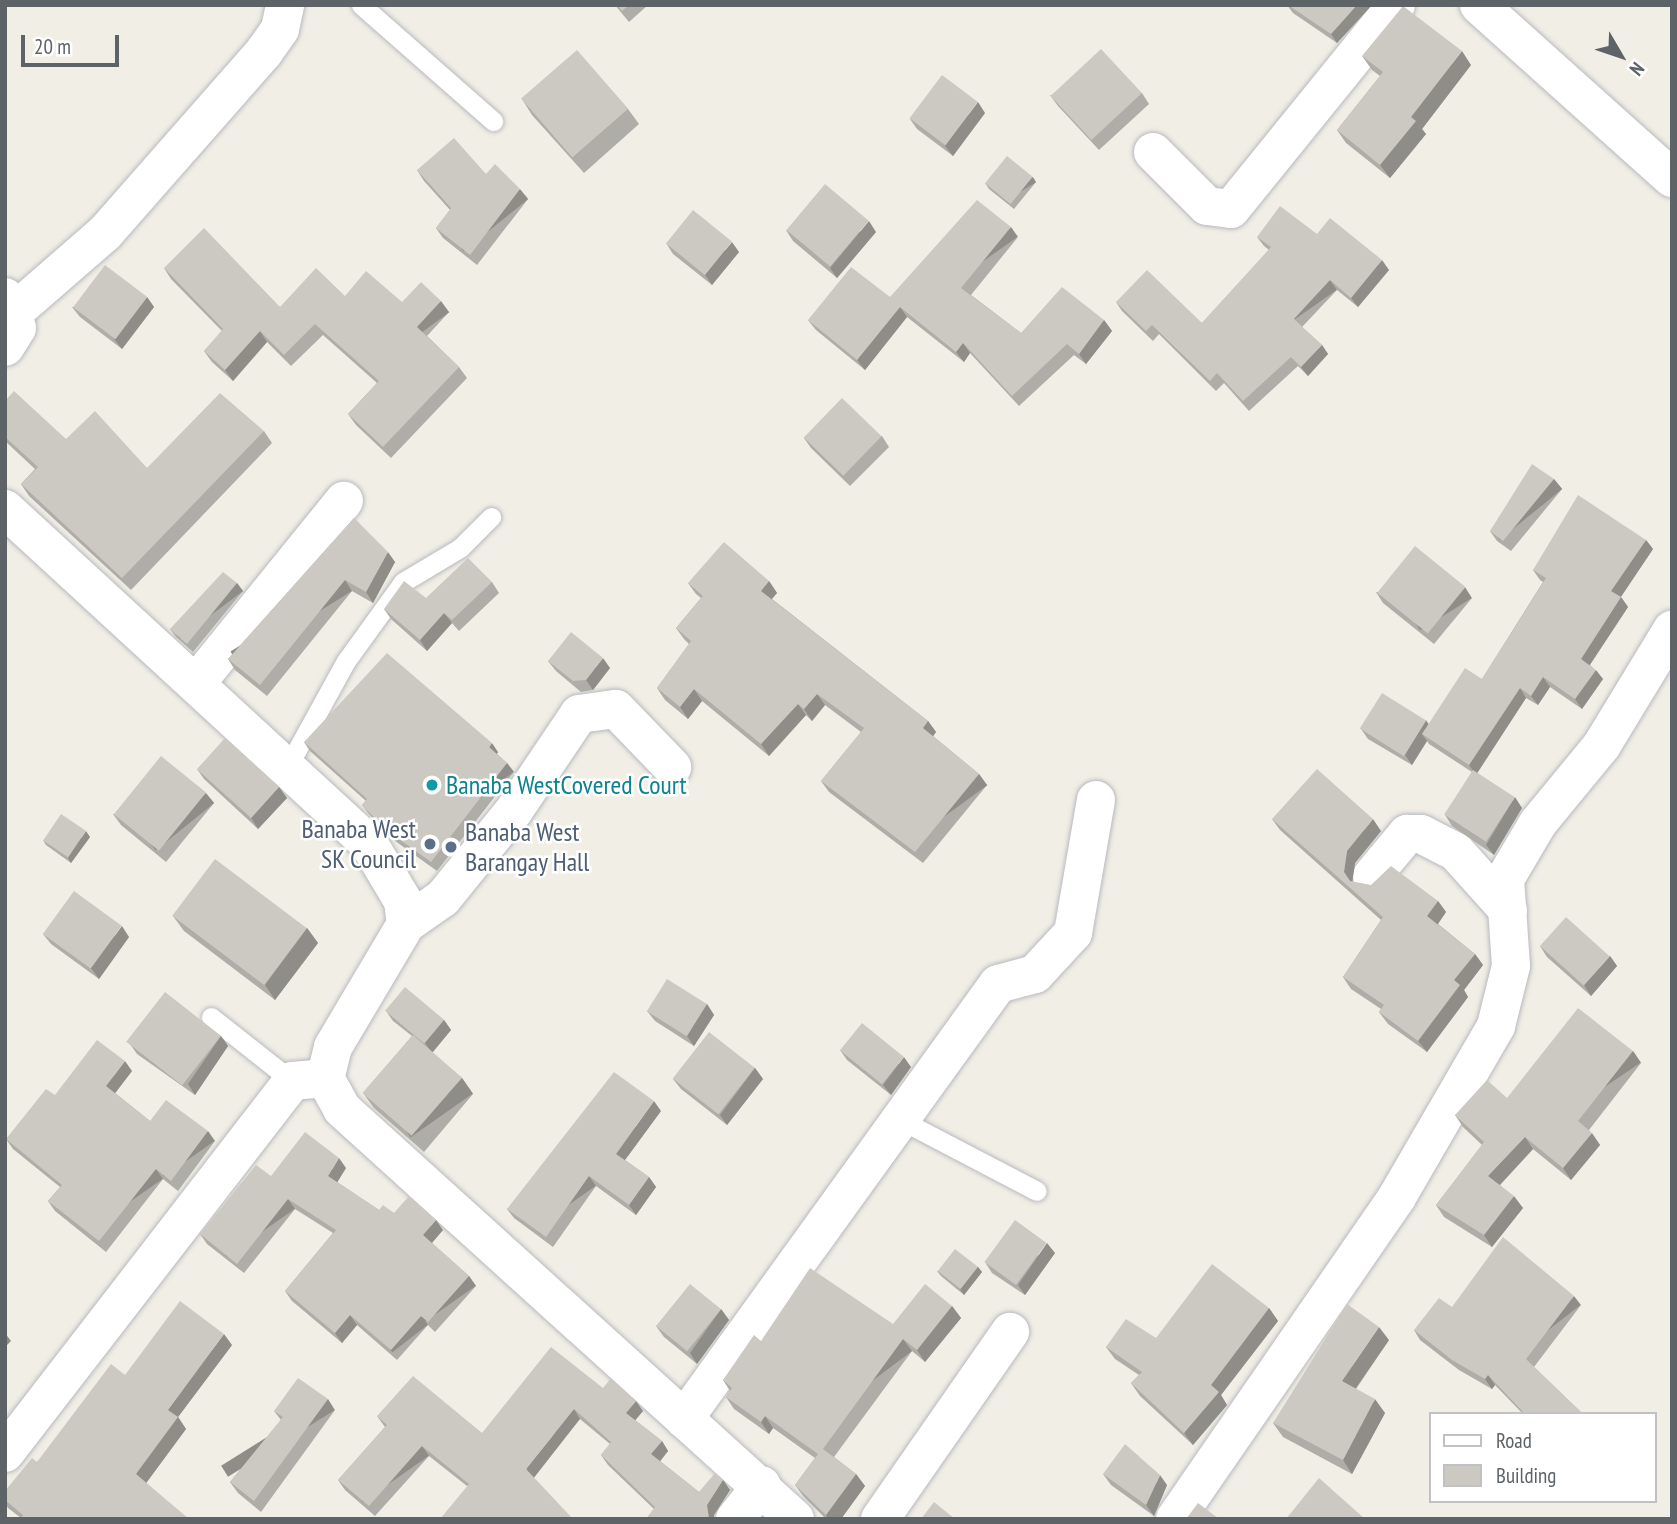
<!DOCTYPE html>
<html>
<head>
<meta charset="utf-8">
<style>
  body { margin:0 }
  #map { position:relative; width:1677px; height:1524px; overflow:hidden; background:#f1eee6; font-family:"PT Sans Narrow",sans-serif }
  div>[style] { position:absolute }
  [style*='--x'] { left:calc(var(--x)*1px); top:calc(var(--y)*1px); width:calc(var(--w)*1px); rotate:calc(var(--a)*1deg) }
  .roads { filter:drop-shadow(0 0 2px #b7babe) drop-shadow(0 0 2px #b7babe) }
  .lane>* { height:19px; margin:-9.5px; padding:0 9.5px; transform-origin:9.5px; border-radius:9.5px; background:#fff }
  .street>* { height:38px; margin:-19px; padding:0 19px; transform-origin:19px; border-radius:19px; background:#fff }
  .wall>* { inset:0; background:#afada8 }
  .shaded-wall>* { inset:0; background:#8f8d88; transform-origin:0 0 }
  .building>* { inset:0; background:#ccc9c3; transform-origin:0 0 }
  .dots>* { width:19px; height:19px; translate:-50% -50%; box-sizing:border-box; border:4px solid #fff; border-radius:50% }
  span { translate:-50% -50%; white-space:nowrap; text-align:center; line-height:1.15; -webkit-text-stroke:5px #fff; paint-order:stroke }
  .culture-label { font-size:26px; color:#0d838f }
  .left { translate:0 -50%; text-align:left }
  .service-label { font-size:26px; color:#4e5e75 }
  .right { translate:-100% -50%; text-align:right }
  .frame { position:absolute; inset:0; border:7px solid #5e6368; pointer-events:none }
  .legend { position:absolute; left:1429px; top:1412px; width:228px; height:91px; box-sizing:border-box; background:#fff; border:2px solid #bfc1c3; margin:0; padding:9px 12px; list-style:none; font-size:21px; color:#5e6368 }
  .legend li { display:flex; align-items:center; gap:14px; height:35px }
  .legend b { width:35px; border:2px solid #bfc1c3 }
  .north { position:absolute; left:1586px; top:21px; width:70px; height:70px; -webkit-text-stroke:5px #fff; paint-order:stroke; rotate:129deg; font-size:19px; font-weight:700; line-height:28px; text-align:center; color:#5e6368 }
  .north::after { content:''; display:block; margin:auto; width:24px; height:32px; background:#5e6368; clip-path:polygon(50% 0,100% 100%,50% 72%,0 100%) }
  .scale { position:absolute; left:21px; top:35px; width:98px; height:32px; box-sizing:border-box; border:4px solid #5e6368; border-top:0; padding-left:9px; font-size:21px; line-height:24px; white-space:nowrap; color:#5e6368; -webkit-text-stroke:5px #fff; paint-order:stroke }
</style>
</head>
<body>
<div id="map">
  <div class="roads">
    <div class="lane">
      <div style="--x:361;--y:5;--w:176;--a:41.3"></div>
      <div style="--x:288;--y:766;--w:120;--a:-61.1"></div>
      <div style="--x:346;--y:661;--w:97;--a:-54.2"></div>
      <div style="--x:403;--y:582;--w:66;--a:-30.8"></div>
      <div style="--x:460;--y:548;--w:44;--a:-45"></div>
      <div style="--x:211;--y:1017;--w:103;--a:38.3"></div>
      <div style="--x:901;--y:1120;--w:153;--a:27.6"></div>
    </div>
    <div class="street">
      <div style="--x:1479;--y:5;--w:259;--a:41.9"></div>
      <div style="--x:1153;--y:152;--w:76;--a:45"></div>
      <div style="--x:1207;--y:206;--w:24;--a:7"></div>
      <div style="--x:1231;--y:209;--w:262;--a:-51"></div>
      <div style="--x:5;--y:297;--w:33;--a:69"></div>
      <div style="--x:17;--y:328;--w:22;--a:122"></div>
      <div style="--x:13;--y:313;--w:122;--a:-41"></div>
      <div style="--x:105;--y:233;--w:241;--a:-48.7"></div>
      <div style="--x:264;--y:52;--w:28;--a:-55"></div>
      <div style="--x:280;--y:29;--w:25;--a:-78"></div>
      <div style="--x:5;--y:509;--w:495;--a:42.6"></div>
      <div style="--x:369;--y:844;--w:66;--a:59.2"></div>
      <div style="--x:403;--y:901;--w:23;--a:83"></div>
      <div style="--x:406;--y:924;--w:143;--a:120.7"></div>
      <div style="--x:333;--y:1047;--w:32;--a:104"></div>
      <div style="--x:325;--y:1078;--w:35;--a:61"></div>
      <div style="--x:342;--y:1109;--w:611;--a:42.15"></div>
      <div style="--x:198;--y:681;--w:232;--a:-51"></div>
      <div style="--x:1372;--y:876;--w:55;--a:-50.2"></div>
      <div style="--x:1407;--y:834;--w:14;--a:0"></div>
      <div style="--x:1421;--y:834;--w:39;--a:27"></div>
      <div style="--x:1456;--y:852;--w:78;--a:48.1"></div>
      <div style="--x:406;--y:924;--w:45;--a:-35.1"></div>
      <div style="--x:443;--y:898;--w:111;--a:-50.9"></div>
      <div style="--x:513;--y:812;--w:118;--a:-56"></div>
      <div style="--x:579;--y:714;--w:37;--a:-8"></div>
      <div style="--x:616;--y:709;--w:81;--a:46"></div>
      <div style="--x:684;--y:1419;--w:536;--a:-54.18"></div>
      <div style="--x:998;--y:984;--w:38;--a:-15"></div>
      <div style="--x:1035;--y:974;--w:56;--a:-47.2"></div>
      <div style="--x:1073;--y:933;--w:135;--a:-80.2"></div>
      <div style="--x:5;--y:1453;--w:470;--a:-52.3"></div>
      <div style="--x:292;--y:1081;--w:33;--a:-5"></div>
      <div style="--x:735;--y:1519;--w:43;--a:-51.5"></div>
      <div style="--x:880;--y:1519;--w:228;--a:-55.2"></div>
      <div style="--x:1175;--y:1519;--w:391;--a:-55.4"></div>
      <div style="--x:1397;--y:1197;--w:198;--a:-59.9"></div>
      <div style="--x:1496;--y:1026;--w:62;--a:-76"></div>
      <div style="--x:1511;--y:966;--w:87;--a:-93.9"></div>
      <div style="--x:1505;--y:879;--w:65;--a:-59.5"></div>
      <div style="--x:1538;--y:823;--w:101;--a:-50.6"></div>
      <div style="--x:1602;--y:745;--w:135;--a:-58.7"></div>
    </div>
  </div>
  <div class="wall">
    <div style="clip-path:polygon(615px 5px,648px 5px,629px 22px)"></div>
    <div style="clip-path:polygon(1287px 5px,1372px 5px,1337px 43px,1293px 13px)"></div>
    <div style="clip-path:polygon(1362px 56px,1471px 65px,1422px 129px,1426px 134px,1390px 178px,1346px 143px,1337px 130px,1380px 76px,1372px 70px)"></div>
    <div style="clip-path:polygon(1142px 93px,1149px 104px,1099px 150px,1058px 106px,1050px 95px)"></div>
    <div style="clip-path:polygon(522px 99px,628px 109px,639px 124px,584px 173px,532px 115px)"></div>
    <div style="clip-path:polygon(985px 113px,953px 156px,917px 129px,910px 119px)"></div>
    <div style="clip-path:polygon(417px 170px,486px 174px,528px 199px,477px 265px,443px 238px,436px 228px,450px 210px,424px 181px)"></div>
    <div style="clip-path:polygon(1036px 182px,1014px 209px,989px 189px,985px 183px)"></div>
    <div style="clip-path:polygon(786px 230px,876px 232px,837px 278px,793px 241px)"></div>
    <div style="clip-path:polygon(1317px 234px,1389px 270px,1358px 307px,1337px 290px,1302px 327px,1322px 345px,1328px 354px,1308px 376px,1298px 366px,1249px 411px,1224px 383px,1216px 391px,1159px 334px,1153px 341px,1122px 311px,1116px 302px,1202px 323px,1269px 250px,1264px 246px,1257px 237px)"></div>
    <div style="clip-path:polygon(1018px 237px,971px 295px,1021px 333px,1104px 320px,1112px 331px,1086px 364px,1074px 355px,1019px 406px,970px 353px,964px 362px,907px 317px,865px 370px,816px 330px,808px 320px,890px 297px)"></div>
    <div style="clip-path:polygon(666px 243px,739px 252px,712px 285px,673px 254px)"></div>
    <div style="clip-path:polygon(164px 268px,280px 307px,345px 296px,402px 302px,449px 312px,427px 336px,459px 367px,467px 378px,391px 458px,356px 425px,348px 414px,377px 383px,323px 335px,291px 366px,267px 342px,233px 381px,212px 362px,204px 351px,222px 331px,171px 279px)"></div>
    <div style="clip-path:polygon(147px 297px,154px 307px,122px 349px,80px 317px,72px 307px)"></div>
    <div style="clip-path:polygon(5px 401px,66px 439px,147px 468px,264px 431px,272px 443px,131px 590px,29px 496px,21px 484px,35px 469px,5px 441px)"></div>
    <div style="clip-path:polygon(882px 436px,889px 447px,850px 486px,811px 448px,804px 438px)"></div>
    <div style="clip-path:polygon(1554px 479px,1562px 489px,1511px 551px,1497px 541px,1490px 531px)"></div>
    <div style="clip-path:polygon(354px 518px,395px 562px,373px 603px,352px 591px,267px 696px,235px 670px,228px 659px)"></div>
    <div style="clip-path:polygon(1646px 540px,1653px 549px,1621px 597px,1628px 607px,1590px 665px,1603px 679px,1582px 709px,1550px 687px,1538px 705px,1526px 698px,1477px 773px,1522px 808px,1494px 855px,1452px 826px,1445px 815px,1472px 772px,1429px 744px,1427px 741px,1412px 765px,1368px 739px,1361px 729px,1429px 724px,1482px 679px,1543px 582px,1540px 580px,1533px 570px)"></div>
    <div style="clip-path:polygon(769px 581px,777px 593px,772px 599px,928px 721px,936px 732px,933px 736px,979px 774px,987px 785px,923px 863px,829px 792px,821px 781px,861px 732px,825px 705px,812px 721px,806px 715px,769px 756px,702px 701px,688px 719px,665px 700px,657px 688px,689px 644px,684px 639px,676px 628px,701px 598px,696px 594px,688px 583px)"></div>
    <div style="clip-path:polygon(492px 582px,499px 593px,459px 631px,452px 623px,427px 651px,391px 619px,384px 609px)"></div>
    <div style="clip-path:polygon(237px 583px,243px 591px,193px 652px,176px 637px,170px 629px)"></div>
    <div style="clip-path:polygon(1376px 592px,1472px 598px,1434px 644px,1383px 603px)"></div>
    <div style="clip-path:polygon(548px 661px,610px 668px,593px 690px,581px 692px,556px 671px)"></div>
    <div style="clip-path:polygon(304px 742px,498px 752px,497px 754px,507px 763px,514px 772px,437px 871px,391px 838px,369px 814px,362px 805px,366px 801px,310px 751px)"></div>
    <div style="clip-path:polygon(197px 769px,279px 787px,287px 798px,258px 829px,204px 779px)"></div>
    <div style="clip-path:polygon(214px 803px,166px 862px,121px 825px,113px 814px)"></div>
    <div style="clip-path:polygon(1272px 819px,1381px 831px,1355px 863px,1352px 882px,1438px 901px,1446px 912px,1438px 924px,1475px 954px,1483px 965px,1464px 990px,1468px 997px,1427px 1052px,1388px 1024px,1379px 1012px,1381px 1009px,1351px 989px,1343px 977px,1381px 920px,1280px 830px)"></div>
    <div style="clip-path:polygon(90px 837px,71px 863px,46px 845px,43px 840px)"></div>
    <div style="clip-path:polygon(173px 916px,307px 928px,318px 943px,275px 1000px,184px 931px)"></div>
    <div style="clip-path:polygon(43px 934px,129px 937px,99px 979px,51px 944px)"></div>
    <div style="clip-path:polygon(1540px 946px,1610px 956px,1617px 966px,1591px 996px,1547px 957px)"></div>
    <div style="clip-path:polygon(707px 1004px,714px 1015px,694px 1046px,655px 1021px,647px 1011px)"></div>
    <div style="clip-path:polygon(386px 1011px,444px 1020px,451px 1030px,432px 1053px,462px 1078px,473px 1094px,424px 1152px,374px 1108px,363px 1093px,412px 1036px,393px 1021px)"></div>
    <div style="clip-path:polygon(221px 1036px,228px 1046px,195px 1095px,137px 1054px,130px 1044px)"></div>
    <div style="clip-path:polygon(840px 1050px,911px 1067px,891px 1095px,847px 1060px)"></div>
    <div style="clip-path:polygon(1633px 1051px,1641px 1063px,1589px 1130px,1600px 1145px,1571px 1180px,1533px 1149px,1500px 1185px,1523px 1208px,1492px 1247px,1444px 1217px,1436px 1205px,1482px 1145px,1463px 1127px,1455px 1115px,1507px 1098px)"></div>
    <div style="clip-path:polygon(755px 1068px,763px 1079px,727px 1125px,681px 1089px,673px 1079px)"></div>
    <div style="clip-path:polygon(132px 1071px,115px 1093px,150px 1121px,215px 1141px,178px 1191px,163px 1179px,106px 1252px,55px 1211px,48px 1201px,60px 1187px,13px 1149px,6px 1139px,55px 1095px)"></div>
    <div style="clip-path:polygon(661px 1111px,625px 1160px,649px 1177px,656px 1187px,636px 1215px,596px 1186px,553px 1247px,514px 1218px,507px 1209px)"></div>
    <div style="clip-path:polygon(346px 1168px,337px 1182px,379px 1210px,394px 1213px,443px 1230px,432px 1243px,469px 1276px,476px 1286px,435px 1332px,428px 1325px,397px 1360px,357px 1325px,342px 1343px,292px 1301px,285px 1291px,333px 1233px,295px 1209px,244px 1273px,207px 1244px,200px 1234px,271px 1176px)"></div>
    <div style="clip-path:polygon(1055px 1253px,1025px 1295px,992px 1273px,985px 1262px)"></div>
    <div style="clip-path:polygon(978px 1267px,982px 1272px,964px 1295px,941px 1276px,937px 1271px)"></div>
    <div style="clip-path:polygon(1581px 1305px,1534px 1367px,1583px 1414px,1523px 1414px,1495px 1385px,1492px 1389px,1459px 1370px,1420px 1340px,1414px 1330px,1452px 1307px)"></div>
    <div style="clip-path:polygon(952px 1306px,961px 1318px,925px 1362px,912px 1351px,834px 1457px,856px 1474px,865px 1486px,841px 1519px,826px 1519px,804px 1497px,795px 1485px,815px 1458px,773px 1428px,769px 1434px,734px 1409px,726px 1397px,730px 1391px,723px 1380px,761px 1341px,893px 1324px)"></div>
    <div style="clip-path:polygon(1269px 1308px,1278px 1321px,1221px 1395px,1227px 1405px,1193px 1445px,1140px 1396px,1131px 1383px,1139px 1375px,1115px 1359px,1106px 1347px,1156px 1338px)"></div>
    <div style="clip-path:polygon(721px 1309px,729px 1320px,697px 1364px,664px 1337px,656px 1326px)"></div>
    <div style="clip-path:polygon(1389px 1340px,1356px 1389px,1385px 1413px,1352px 1474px,1283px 1437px,1273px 1423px)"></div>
    <div style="clip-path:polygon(232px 1345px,178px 1417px,186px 1429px,146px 1483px,21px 1518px,8px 1508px,5px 1503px,5px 1491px,37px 1462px,125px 1375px)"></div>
    <div style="clip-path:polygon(603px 1388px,643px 1411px,635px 1420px,662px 1441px,668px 1451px,660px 1461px,699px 1492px,723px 1480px,730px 1490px,714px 1515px,714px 1519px,646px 1519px,654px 1509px,608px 1465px,601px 1455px,610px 1444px,580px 1419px,467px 1486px,429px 1456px,375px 1516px,345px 1490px,338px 1480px,385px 1427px,377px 1416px,482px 1433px)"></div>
    <div style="clip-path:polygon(335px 1410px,261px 1512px,238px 1493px,230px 1482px,281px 1420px,274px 1411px)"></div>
    <div style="clip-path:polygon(1103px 1474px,1167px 1485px,1154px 1516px,1111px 1485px)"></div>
  </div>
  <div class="shaded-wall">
    <div style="clip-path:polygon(1357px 5px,1372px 5px,1337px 43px,1331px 34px)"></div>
    <div style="clip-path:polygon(1462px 51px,1471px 65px,1422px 129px,1426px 134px,1390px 178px,1380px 165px,1411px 117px)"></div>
    <div style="clip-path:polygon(978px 102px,985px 113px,953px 156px,945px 146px)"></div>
    <div style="left:1033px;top:177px;width:6px;height:35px;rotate:59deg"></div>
    <div style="left:520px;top:189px;width:13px;height:83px;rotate:51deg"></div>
    <div style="clip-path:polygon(869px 221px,876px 232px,837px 278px,830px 268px)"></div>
    <div style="left:1011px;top:227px;width:12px;height:79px;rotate:55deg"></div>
    <div style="clip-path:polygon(732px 242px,739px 252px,712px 285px,705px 275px)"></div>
    <div style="clip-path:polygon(1382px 260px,1389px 270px,1358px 307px,1351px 298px)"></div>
    <div style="left:1330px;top:280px;width:12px;height:53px;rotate:55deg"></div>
    <div style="clip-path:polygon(147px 297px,154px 307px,122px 349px,114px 339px)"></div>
    <div style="left:441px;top:301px;width:14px;height:35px;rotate:54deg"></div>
    <div style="clip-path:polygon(900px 307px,907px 317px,865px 370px,857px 360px)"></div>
    <div style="clip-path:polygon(1104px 320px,1112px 331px,1086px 364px,1079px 354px)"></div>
    <div style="clip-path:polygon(260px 331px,267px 342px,233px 381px,225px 370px)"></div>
    <div style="clip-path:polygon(963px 343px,970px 353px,964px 362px,956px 352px)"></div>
    <div style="clip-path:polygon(1322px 345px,1328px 354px,1308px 376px,1301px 367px)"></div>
    <div style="left:1554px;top:479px;width:13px;height:80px;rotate:51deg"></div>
    <div style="clip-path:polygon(1646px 540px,1653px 549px,1618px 601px,1611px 591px)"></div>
    <div style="clip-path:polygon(388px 552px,395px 562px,373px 603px,366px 592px)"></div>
    <div style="left:345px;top:580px;width:13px;height:135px;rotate:58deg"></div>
    <div style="clip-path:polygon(769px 581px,777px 593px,769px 602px,761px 591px)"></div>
    <div style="left:237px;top:583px;width:10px;height:79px;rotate:53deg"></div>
    <div style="left:1465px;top:587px;width:13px;height:61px;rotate:58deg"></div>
    <div style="clip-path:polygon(1621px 597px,1628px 607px,1587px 669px,1581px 659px)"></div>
    <div style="clip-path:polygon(444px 613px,452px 623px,427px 651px,420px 640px)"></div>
    <div style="clip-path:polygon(603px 658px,610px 668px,593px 690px,586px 680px)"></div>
    <div style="clip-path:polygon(1596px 670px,1603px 679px,1582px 709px,1575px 699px)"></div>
    <div style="clip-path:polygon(1543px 677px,1550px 687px,1538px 705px,1531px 696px)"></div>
    <div style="clip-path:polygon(1520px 688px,1526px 698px,1476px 775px,1469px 765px)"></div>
    <div style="clip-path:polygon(694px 689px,702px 701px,688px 719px,680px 707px)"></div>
    <div style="clip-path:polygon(817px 694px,825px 705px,812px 721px,804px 709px)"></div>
    <div style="clip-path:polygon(798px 704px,806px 715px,769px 756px,761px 744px)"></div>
    <div style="clip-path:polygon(1426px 720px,1433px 731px,1422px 734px,1427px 741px,1412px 765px,1405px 755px)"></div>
    <div style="clip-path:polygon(928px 721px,936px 732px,931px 739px,923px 728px)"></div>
    <div style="clip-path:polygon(492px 743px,498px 752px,495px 756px,489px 747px)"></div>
    <div style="left:507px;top:763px;width:11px;height:125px;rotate:52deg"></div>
    <div style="left:979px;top:774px;width:14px;height:101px;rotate:54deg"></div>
    <div style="clip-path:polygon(279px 787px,287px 798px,258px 829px,251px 818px)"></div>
    <div style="left:206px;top:793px;width:13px;height:75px;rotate:51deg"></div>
    <div style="clip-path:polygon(1515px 797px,1522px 808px,1494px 855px,1486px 845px)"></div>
    <div style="clip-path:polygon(1373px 819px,1381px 831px,1355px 863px,1352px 884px,1344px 872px,1347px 851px)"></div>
    <div style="clip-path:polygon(86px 831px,90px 837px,71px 863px,68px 858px)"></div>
    <div style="clip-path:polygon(1438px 901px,1446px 912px,1435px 928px,1427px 916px)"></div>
    <div style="clip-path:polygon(122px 926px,129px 937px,99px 979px,91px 968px)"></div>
    <div style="clip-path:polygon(307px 928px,318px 943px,275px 1000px,265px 985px)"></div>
    <div style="clip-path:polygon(1475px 954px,1483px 965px,1464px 990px,1468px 997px,1427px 1052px,1418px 1041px,1454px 980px)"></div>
    <div style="clip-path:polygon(1610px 956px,1617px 966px,1591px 996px,1584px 985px)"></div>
    <div style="clip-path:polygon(707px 1004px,714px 1015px,694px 1046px,687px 1036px)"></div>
    <div style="clip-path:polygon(444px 1020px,451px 1030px,432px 1053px,425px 1043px)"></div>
    <div style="clip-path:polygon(221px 1036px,228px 1046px,195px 1095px,188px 1084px)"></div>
    <div style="left:1633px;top:1051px;width:14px;height:89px;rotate:56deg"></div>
    <div style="clip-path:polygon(904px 1057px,911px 1067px,891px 1095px,883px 1085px)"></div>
    <div style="clip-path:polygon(125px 1061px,132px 1071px,113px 1096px,106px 1086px)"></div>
    <div style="clip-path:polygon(755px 1068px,763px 1079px,727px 1125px,720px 1115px)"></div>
    <div style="left:462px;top:1078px;width:19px;height:76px;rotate:55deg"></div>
    <div style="clip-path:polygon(654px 1101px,661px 1111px,622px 1164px,616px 1154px)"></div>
    <div style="left:208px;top:1131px;width:12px;height:62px;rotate:55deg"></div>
    <div style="clip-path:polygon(1592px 1133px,1600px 1145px,1571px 1180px,1563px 1168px)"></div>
    <div style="clip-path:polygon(1525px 1137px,1533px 1149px,1497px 1188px,1488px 1176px)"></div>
    <div style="clip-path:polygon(339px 1158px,346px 1168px,335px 1186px,328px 1176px)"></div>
    <div style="left:156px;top:1169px;width:12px;height:92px;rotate:55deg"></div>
    <div style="left:589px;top:1176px;width:12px;height:75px;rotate:55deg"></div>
    <div style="clip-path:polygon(649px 1177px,656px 1187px,636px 1215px,629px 1205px)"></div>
    <div style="clip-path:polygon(1514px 1196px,1523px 1208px,1492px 1247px,1484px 1235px)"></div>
    <div style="left:288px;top:1199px;width:12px;height:83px;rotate:55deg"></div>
    <div style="clip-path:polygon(436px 1220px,443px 1230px,430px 1245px,423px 1235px)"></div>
    <div style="clip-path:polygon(1047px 1243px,1055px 1253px,1025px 1295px,1018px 1285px)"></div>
    <div style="clip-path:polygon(978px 1267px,982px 1272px,964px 1295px,960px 1289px)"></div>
    <div style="left:469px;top:1276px;width:12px;height:62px;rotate:55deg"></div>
    <div style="left:1574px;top:1296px;width:11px;height:79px;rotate:52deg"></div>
    <div style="clip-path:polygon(952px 1306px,961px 1318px,925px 1362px,917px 1350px)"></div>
    <div style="clip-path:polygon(1269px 1308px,1278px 1321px,1221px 1395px,1227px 1405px,1193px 1445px,1184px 1433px,1211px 1385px)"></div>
    <div style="clip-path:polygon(721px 1309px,729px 1320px,697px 1364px,690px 1353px)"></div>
    <div style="clip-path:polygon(350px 1315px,357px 1325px,342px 1343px,335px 1333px)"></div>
    <div style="left:421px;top:1316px;width:11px;height:45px;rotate:52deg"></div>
    <div style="clip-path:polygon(1379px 1327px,1389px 1340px,1351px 1395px,1342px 1381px)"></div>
    <div style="clip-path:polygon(5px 1333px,11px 1341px,5px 1347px)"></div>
    <div style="clip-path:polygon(224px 1334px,232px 1345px,178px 1417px,186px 1429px,144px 1486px,136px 1474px,168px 1410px)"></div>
    <div style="left:903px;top:1339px;width:15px;height:136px;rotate:53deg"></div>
    <div style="clip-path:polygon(1488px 1375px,1495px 1385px,1492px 1389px,1485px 1379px)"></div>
    <div style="left:328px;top:1399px;width:13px;height:126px;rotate:58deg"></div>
    <div style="clip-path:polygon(1375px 1399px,1385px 1413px,1352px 1474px,1343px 1460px)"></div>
    <div style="clip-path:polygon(636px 1401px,643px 1411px,633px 1423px,626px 1413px)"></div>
    <div style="clip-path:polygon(574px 1409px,580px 1419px,533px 1479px,526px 1469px)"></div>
    <div style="clip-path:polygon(765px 1416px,773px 1428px,769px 1434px,761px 1422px)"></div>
    <div style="clip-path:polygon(662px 1441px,668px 1451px,658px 1464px,651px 1454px)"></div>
    <div style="left:422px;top:1446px;width:12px;height:80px;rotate:55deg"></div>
    <div style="clip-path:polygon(856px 1474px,865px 1486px,841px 1519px,828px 1519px,826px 1515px)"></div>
    <div style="clip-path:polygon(1160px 1475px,1167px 1485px,1154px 1516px,1146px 1505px)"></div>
    <div style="clip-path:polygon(723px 1480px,730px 1490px,714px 1515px,714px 1519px,709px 1519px,707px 1505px)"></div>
  </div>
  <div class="building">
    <div style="clip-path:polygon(617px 5px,629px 5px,622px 11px)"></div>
    <div style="clip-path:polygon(1288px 5px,1357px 5px,1331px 34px)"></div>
    <div style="clip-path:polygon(1403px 6px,1462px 51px,1411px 117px,1416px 121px,1380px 165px,1337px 130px,1383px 72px,1362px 56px)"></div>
    <div style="left:1101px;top:49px;width:60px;height:69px;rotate:47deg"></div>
    <div style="left:577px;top:50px;width:78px;height:74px;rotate:49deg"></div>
    <div style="left:942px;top:75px;width:45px;height:54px;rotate:37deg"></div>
    <div style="clip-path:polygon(454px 138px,486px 174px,495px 164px,520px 189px,470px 255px,436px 228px,451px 208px,417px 170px)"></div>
    <div style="left:1007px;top:156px;width:33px;height:35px;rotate:39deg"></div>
    <div style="left:825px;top:184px;width:57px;height:60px;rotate:40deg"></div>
    <div style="clip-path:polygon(977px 200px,1011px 227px,961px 288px,1021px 333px,1062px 287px,1104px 320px,1079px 354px,1067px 344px,1012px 396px,963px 343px,956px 352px,900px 307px,857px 360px,808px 320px,851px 267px,890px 297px)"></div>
    <div style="clip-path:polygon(1280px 206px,1317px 234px,1330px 218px,1382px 260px,1351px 298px,1330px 280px,1294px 319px,1322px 345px,1301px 367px,1291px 357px,1243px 401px,1217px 373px,1210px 381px,1152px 325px,1146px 331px,1116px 302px,1147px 270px,1202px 323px,1271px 247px,1257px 237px)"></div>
    <div style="left:693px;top:210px;width:50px;height:43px;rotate:39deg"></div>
    <div style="clip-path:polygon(204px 228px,280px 307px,316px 268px,345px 296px,366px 271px,402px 302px,421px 282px,441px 301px,417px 327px,459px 367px,383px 447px,348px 414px,379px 381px,315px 324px,284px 355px,260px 331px,225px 370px,204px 351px,223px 329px,164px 268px)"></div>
    <div style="left:105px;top:265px;width:53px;height:53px;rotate:37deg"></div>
    <div style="clip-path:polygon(14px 391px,66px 439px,95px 411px,147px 468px,220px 393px,264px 431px,122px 578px,21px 484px,38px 467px,5px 437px,5px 401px)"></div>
    <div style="left:842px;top:398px;width:55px;height:55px;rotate:44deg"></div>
    <div style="clip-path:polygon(1532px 464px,1554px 479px,1503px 541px,1490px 531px)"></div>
    <div style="clip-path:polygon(1578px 495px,1646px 540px,1611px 591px,1621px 597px,1581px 659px,1596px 670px,1575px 699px,1543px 677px,1531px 696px,1520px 688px,1469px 765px,1422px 734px,1465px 668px,1482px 679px,1546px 578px,1533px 570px)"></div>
    <div style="clip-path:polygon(354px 518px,388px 552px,366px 592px,345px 580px,260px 685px,228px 659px)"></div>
    <div style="clip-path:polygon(724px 542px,769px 581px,761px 591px,928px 721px,923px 728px,979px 774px,915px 852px,821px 781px,864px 728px,817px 694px,804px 709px,798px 704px,761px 744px,694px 689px,680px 707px,657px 688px,691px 641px,676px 628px,703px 596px,688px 583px)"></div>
    <div style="left:1415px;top:546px;width:65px;height:60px;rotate:39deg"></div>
    <div style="clip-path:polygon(468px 558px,492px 582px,452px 620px,444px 613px,420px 640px,384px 609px,404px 581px,426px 598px)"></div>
    <div style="clip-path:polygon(223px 572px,237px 583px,187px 644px,170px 629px)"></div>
    <div style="clip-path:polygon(571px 632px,603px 658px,586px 680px,573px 681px,548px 661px)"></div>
    <div style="clip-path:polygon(387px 653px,492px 743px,489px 747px,507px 763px,431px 862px,385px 829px,362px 805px,367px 799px,304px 742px)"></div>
    <div style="left:1382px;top:693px;width:52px;height:42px;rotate:32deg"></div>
    <div style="left:225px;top:738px;width:73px;height:42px;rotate:42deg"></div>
    <div style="left:161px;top:756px;width:58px;height:75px;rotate:39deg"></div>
    <div style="clip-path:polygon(1317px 769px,1373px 819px,1347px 851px,1344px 872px,1350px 881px,1371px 885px,1391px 866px,1438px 901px,1427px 916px,1475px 954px,1454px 980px,1460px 985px,1418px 1041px,1379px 1012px,1384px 1005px,1343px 977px,1383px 917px,1272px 819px)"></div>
    <div style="left:1473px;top:770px;width:50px;height:53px;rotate:33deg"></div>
    <div style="left:61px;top:814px;width:30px;height:32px;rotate:34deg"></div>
    <div style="left:215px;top:859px;width:115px;height:71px;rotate:37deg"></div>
    <div style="left:74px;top:891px;width:59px;height:53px;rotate:36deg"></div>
    <div style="left:1566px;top:917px;width:59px;height:39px;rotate:42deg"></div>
    <div style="left:667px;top:979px;width:47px;height:38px;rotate:32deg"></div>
    <div style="left:405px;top:987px;width:51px;height:31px;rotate:40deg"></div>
    <div style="left:165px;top:992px;width:71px;height:63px;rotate:38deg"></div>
    <div style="clip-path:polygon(1578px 1008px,1633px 1051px,1578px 1121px,1592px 1133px,1563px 1168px,1525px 1137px,1488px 1176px,1514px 1196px,1484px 1235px,1436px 1205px,1484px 1142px,1455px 1115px,1487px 1080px,1507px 1098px)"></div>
    <div style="left:862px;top:1023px;width:54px;height:35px;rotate:39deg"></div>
    <div style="left:709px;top:1032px;width:58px;height:59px;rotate:38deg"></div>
    <div style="left:413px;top:1035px;width:65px;height:77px;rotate:41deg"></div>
    <div style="clip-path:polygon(97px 1040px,125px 1061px,106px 1086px,150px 1121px,166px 1100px,208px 1131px,171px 1181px,156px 1169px,99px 1241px,48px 1201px,62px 1185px,6px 1139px,46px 1089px,55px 1095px)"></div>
    <div style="clip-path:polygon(614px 1072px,654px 1101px,616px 1154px,649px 1177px,629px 1205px,589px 1176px,546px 1237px,507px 1209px)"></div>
    <div style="clip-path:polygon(305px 1132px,339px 1158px,328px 1176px,379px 1210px,383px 1205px,394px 1213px,409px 1196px,436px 1220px,423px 1235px,469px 1276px,428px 1322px,421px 1316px,391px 1350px,350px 1315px,335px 1333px,285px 1291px,336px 1230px,288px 1199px,237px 1264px,200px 1234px,256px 1165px,271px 1176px)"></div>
    <div style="left:1015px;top:1220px;width:39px;height:52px;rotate:36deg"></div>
    <div style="clip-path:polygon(1503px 1237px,1574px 1296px,1526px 1359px,1583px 1414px,1525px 1414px,1488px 1375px,1485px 1379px,1452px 1360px,1414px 1330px,1439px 1298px,1452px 1307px)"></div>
    <div style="left:955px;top:1249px;width:29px;height:28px;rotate:38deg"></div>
    <div style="clip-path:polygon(1212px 1264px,1269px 1308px,1211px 1385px,1219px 1392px,1184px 1433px,1131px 1383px,1142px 1372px,1106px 1347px,1126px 1319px,1156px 1338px)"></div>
    <div style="clip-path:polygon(810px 1268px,893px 1324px,925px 1284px,952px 1306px,917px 1350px,903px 1339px,823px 1449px,856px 1474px,826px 1515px,795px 1485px,818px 1454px,765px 1416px,761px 1422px,726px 1397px,732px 1388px,723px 1380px,754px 1335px,761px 1341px)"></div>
    <div style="left:690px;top:1284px;width:40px;height:54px;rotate:39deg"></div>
    <div style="clip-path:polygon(180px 1301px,224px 1334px,168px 1410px,178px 1417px,136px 1474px,189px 1519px,20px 1519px,23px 1515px,5px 1500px,5px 1491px,32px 1458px,37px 1462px,111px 1364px,125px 1375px)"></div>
    <div style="clip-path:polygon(1347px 1304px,1379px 1327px,1342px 1381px,1375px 1399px,1343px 1460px,1273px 1423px)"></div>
    <div style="clip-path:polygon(551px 1347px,603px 1388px,611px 1378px,636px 1401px,626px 1413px,662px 1441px,651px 1454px,699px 1492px,715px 1473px,723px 1480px,707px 1505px,709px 1519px,646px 1519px,655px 1507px,601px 1455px,611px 1442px,574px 1409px,526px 1469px,573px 1519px,440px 1519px,469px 1484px,422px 1446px,369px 1506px,338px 1480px,387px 1425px,377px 1416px,413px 1376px,482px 1433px)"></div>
    <div style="clip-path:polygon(298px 1378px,328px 1399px,254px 1501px,230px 1482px,283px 1417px,274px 1411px)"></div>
    <div style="clip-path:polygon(1125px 1444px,1160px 1475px,1146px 1505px,1103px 1474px)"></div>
    <div style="clip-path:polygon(1319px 1478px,1365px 1519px,1286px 1519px)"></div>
    <div style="clip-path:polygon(934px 1502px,955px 1519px,921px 1519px)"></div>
    <div style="clip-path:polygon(1198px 1503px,1219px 1519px,1186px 1519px)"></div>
  </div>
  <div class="dots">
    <div style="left:432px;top:785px;background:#0f9aa8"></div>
    <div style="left:430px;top:844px;background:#5c6f8a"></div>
    <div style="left:451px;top:847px;background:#5c6f8a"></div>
  </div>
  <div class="culture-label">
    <span class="left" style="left:446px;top:785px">Banaba WestCovered Court</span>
  </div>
  <div class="service-label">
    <span class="right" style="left:416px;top:844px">Banaba West<br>SK Council</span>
    <span class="left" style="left:465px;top:847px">Banaba West<br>Barangay Hall</span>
  </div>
  <div class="frame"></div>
  <ul class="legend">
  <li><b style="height:9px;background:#fff"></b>Road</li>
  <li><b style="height:19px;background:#ccc9c3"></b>Building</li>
  </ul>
  <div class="north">N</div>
  <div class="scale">20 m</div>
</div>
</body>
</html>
